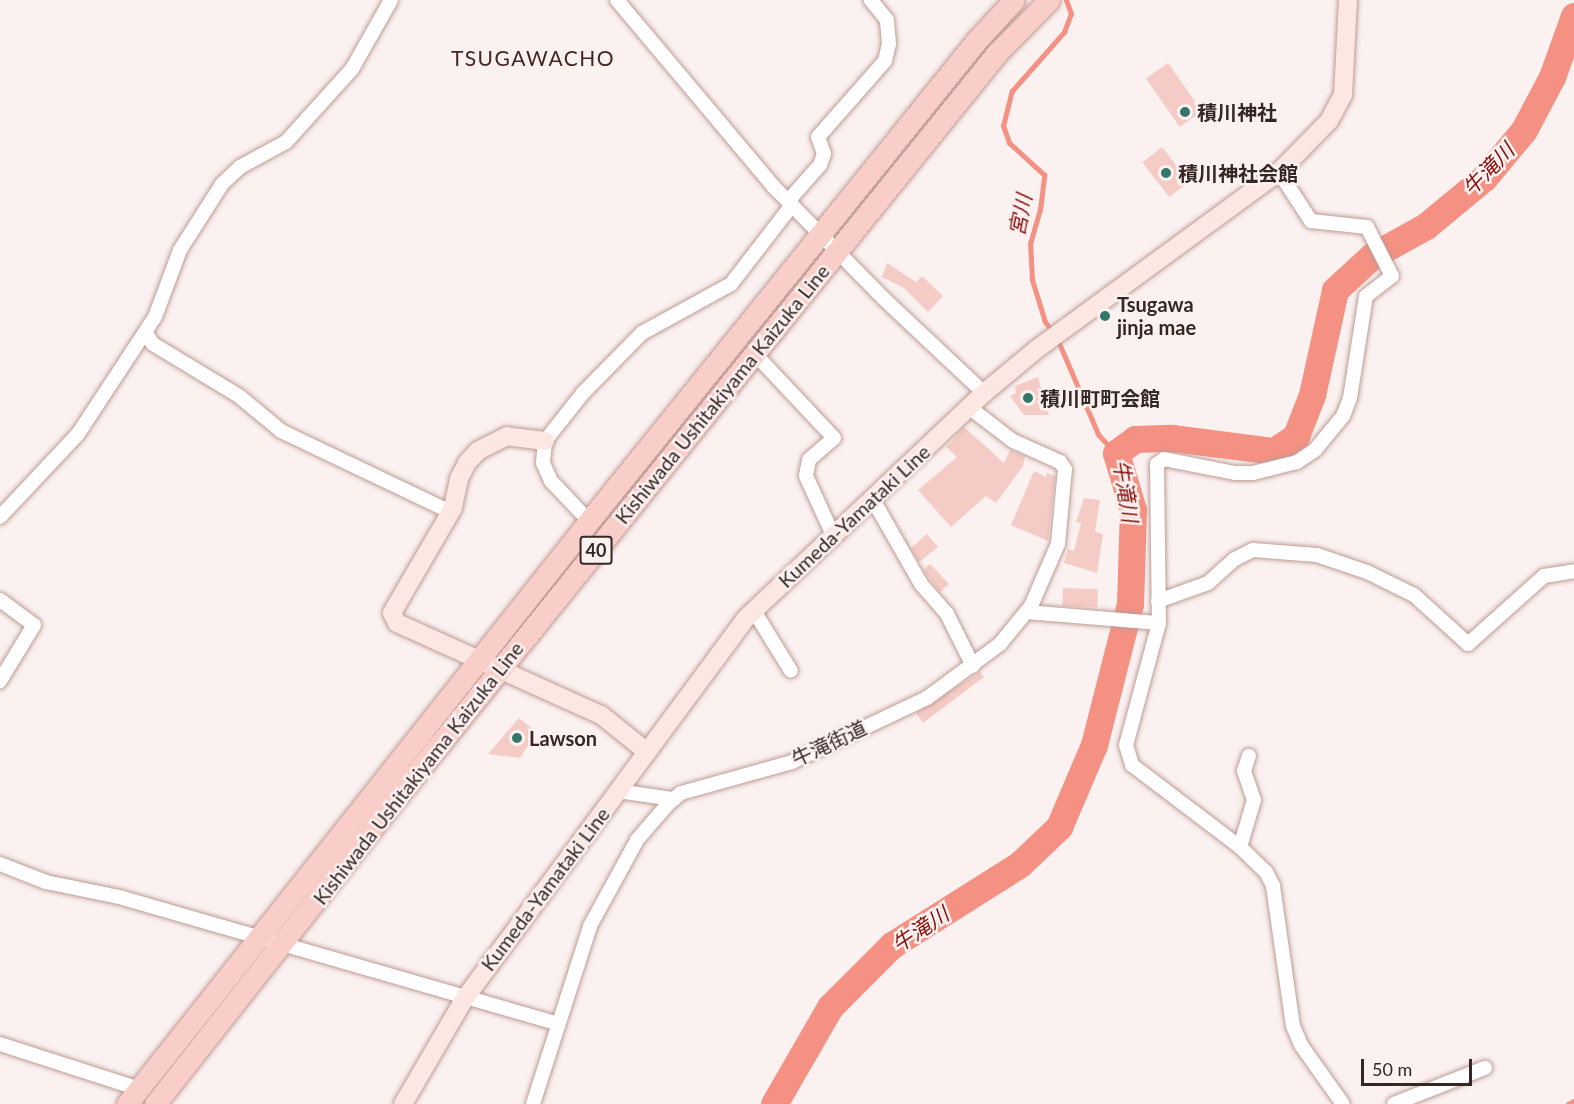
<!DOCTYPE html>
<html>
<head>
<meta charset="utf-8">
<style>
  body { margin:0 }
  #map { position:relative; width:1574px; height:1104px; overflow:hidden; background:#faf1f0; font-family:Lato,"Noto Sans JP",sans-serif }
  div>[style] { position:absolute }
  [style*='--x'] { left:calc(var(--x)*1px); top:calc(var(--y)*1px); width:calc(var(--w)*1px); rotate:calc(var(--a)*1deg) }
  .stream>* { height:4.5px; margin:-2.25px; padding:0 2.25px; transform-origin:2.25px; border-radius:2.25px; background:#f49183 }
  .river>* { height:27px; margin:-13.5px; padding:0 13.5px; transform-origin:13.5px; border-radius:13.5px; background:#f49183 }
  .building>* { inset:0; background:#f5ccc5; transform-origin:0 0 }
  .roads { filter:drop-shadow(0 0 2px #bf9a94) drop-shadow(0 0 2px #bf9a94) }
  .street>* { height:14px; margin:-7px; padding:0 7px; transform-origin:7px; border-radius:7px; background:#fff }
  .secondary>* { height:18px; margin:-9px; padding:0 9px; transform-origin:9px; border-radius:9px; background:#fde7e3 }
  .primary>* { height:21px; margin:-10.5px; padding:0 10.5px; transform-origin:10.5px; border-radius:10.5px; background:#facec8 }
  .dots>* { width:16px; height:16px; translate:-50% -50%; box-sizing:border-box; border:3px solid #faf1f0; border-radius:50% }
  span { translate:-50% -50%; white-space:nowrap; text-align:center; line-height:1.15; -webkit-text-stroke:5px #faf1f0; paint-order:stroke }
  .shield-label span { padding:2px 4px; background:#faf1f0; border:2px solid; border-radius:4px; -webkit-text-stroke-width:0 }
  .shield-label { font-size:18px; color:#362725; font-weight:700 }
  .poi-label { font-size:20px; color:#362725; font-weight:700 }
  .left { translate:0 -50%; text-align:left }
  .street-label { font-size:20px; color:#362725 }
  .neighbourhood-label { font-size:21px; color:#432622; letter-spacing:1.5px }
  .water-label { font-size:21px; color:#850f0a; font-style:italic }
  .scale { position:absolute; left:1361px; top:1059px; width:111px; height:27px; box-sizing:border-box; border:3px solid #362725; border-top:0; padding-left:8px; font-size:18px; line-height:21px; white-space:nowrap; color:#362725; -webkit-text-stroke:4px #faf1f0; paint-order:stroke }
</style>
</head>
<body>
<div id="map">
  <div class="stream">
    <div style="--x:1053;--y:333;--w:14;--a:-126"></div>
    <div style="--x:1045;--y:322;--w:44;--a:-107.2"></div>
    <div style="--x:1032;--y:280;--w:36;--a:-93"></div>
    <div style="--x:1030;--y:244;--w:35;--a:-74"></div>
    <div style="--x:1040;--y:210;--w:35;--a:-83"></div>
    <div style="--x:1044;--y:175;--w:47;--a:-137.6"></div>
    <div style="--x:1009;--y:143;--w:18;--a:-109"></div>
    <div style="--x:1003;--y:126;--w:36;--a:-76"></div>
    <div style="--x:1012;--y:91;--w:79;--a:-48.6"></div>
    <div style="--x:1064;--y:32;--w:19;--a:-69"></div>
    <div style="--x:1071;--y:14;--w:15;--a:-110"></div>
    <div style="--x:1058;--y:340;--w:103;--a:66.7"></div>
    <div style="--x:1099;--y:435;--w:25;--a:47"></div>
    <div style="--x:1568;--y:1104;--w:7;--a:-27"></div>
  </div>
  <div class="river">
    <div style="--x:774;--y:1104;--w:112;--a:-60"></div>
    <div style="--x:830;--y:1007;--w:88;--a:-45"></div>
    <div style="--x:892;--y:945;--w:151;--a:-32.3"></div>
    <div style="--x:1020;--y:864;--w:54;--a:-43.5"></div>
    <div style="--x:1059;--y:827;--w:89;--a:-66.9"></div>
    <div style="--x:1094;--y:745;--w:146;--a:-75.7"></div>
    <div style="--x:1130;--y:604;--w:94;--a:-88.2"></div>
    <div style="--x:1133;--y:510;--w:59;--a:-106.6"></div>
    <div style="--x:1116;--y:453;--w:24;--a:-36"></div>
    <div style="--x:1135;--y:439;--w:37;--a:-2"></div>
    <div style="--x:1172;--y:438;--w:103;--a:7.3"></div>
    <div style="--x:1274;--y:451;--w:27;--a:-34"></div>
    <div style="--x:1296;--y:436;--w:44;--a:-68.7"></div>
    <div style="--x:1312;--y:395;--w:107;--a:-77.6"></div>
    <div style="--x:1335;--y:290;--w:50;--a:-42.6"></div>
    <div style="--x:1372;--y:256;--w:62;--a:-29.1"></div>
    <div style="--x:1426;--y:226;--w:75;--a:-39.6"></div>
    <div style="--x:1484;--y:178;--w:62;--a:-50.2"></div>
    <div style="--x:1524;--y:130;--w:60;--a:-62.2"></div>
    <div style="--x:1552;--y:77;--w:65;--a:-70.2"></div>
  </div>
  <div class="building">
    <div style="left:1168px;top:63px;width:59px;height:27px;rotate:55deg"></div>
    <div style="left:1162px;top:147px;width:44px;height:25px;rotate:52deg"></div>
    <div style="clip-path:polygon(887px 263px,916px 282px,922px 276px,943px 296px,928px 312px,904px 288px,882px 277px)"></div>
    <div style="clip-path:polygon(1038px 377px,1049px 415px,1024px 415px,1010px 396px,1016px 393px,1015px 386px)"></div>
    <div style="clip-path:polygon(964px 427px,1004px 463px,1010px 450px,1025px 456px,1023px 466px,996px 503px,986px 496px,951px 527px,918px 490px,957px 457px,946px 447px)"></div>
    <div style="clip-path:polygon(1034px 471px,1046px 477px,1047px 473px,1055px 476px,1048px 541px,1011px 525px)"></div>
    <div style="clip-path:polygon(1084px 498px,1100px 500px,1095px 532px,1103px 534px,1097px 573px,1064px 563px,1068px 549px,1074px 551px,1081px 523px,1076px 522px)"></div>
    <div style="clip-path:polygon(927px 534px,938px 547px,919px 562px,911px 548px)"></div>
    <div style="clip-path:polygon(930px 564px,949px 584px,940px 592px,923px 570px)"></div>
    <div style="left:1063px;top:588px;width:35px;height:18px;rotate:2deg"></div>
    <div style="clip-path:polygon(980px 672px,984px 677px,923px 723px,916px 713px)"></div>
    <div style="clip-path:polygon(519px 718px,536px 732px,520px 758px,488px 754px)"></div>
  </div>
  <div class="roads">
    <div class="street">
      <div style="--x:617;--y:0;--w:243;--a:50"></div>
      <div style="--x:773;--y:186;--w:158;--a:45.5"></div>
      <div style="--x:884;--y:299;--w:137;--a:43.2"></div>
      <div style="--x:1279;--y:172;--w:59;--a:56.9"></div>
      <div style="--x:1311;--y:221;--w:56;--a:6.1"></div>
      <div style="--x:1367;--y:227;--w:55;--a:63"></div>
      <div style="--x:1392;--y:276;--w:33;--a:142"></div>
      <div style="--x:1366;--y:296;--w:103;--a:98.9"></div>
      <div style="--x:1350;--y:398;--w:19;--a:111"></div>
      <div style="--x:1343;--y:416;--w:44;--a:129.5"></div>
      <div style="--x:1315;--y:450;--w:22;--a:146"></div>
      <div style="--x:1297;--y:462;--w:45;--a:166"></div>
      <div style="--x:1253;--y:473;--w:18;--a:180"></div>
      <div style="--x:1235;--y:473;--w:72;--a:-168.8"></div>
      <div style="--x:1164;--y:459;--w:9;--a:144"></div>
      <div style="--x:1157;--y:464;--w:159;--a:89.3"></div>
      <div style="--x:1159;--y:623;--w:126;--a:105.1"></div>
      <div style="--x:1126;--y:745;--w:21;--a:73"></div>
      <div style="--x:1132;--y:765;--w:136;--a:37.2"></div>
      <div style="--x:1240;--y:847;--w:36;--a:44"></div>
      <div style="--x:1266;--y:872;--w:16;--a:63"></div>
      <div style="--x:1273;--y:886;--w:141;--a:81.9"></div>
      <div style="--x:1293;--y:1026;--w:21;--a:67"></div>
      <div style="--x:1301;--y:1045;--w:72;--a:54.6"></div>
      <div style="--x:788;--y:201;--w:48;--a:-48.4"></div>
      <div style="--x:820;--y:165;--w:12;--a:-70"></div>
      <div style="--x:824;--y:154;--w:18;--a:-109"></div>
      <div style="--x:818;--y:137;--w:101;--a:-48.6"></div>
      <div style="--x:885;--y:61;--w:17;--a:-77"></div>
      <div style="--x:889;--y:44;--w:24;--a:-95"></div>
      <div style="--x:887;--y:20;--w:26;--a:-129"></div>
      <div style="--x:145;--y:332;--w:14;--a:56"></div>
      <div style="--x:153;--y:344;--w:100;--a:31.2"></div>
      <div style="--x:239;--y:396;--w:55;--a:39.8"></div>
      <div style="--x:281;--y:431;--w:188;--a:25.5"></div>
      <div style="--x:755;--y:354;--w:115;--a:46.8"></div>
      <div style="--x:834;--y:438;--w:33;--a:139"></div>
      <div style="--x:809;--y:460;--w:16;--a:101"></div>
      <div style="--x:806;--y:476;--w:65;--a:65.4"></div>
      <div style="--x:872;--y:498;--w:99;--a:60.3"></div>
      <div style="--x:921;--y:584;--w:40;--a:49"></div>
      <div style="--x:947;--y:614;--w:58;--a:63.4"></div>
      <div style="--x:0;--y:517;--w:114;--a:-46.8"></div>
      <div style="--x:78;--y:434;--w:140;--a:-56.7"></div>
      <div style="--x:155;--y:317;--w:72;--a:-69.5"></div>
      <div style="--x:180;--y:250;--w:78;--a:-57.5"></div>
      <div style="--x:222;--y:184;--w:25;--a:-43"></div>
      <div style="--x:240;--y:167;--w:52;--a:-28.5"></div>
      <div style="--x:286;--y:142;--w:98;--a:-47.9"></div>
      <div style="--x:352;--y:69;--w:79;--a:-60.5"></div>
      <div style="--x:589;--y:521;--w:55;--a:-133.5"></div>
      <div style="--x:551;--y:481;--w:20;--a:-114"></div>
      <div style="--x:543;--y:463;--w:22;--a:-85"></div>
      <div style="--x:545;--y:441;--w:61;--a:-51.6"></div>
      <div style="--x:583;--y:393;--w:84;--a:-45.5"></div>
      <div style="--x:642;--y:333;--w:102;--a:-28.8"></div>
      <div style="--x:731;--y:284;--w:100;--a:-52.3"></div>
      <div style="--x:0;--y:600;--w:42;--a:36.3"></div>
      <div style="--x:34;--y:625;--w:66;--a:121.3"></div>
      <div style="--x:1158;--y:601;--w:53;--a:-19.8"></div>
      <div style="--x:1208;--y:583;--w:36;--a:-42"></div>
      <div style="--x:1235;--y:559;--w:20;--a:-27"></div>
      <div style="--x:1253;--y:550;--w:64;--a:4.5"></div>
      <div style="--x:1317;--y:555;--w:53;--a:18.8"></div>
      <div style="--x:1367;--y:572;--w:52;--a:26.1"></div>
      <div style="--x:1414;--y:595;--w:73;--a:42.2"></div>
      <div style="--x:1468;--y:644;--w:102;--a:-41.8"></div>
      <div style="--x:1544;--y:576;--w:30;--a:-9"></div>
      <div style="--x:754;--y:611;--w:70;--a:58.3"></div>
      <div style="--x:1027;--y:612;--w:132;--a:4.8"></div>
      <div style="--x:618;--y:791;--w:56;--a:8.3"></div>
      <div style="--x:1240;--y:847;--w:49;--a:-73.4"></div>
      <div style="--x:1254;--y:800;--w:31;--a:-109"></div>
      <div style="--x:1244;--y:771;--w:16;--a:-72"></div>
      <div style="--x:0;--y:864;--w:49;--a:21.4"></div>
      <div style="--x:46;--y:882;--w:75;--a:11.6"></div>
      <div style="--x:119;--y:897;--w:455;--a:16.1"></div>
      <div style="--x:0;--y:1044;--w:146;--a:17.9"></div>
      <div style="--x:533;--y:1104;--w:187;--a:-72.2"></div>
      <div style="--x:590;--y:926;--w:98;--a:-61.3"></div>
      <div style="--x:637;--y:840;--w:46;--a:-49.4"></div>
      <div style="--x:667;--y:805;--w:18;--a:-41"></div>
      <div style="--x:681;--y:793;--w:115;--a:-15.6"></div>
      <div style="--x:792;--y:762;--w:149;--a:-25.4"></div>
      <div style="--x:927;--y:698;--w:91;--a:-36.5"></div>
      <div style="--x:1000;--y:644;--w:49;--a:-50.8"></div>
      <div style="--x:1031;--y:606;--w:68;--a:-66.5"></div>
      <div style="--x:1058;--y:544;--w:75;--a:-84.7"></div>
      <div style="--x:1065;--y:469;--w:9;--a:-126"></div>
      <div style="--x:1060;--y:462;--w:51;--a:-155.9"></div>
      <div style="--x:1013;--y:441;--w:54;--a:-142.5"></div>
      <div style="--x:1394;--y:1104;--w:98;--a:-21.6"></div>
    </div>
    <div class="secondary">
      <div style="--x:545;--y:441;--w:38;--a:-173"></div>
      <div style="--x:507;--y:436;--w:33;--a:153"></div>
      <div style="--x:478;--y:451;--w:16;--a:133"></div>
      <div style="--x:467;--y:463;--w:18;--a:117"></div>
      <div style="--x:459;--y:479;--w:30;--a:102"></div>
      <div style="--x:453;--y:508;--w:121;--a:120.2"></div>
      <div style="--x:392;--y:613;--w:11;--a:63"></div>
      <div style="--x:397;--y:623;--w:224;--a:24.3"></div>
      <div style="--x:601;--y:715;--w:59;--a:38.8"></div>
      <div style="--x:403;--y:1104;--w:123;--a:-59.7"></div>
      <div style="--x:465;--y:998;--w:471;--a:-53.5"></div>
      <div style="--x:745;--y:619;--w:329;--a:-43.4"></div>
      <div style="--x:984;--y:393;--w:69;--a:-39.7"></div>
      <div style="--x:1037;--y:349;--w:300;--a:-36.2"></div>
      <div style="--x:1279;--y:172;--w:71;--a:-45.6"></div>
      <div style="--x:1329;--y:121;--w:30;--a:-62"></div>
      <div style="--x:1343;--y:95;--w:95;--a:-87"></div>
    </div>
    <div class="primary">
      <div style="--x:127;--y:1104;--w:744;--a:-51.6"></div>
      <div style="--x:589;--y:521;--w:618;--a:-51.11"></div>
      <div style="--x:977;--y:40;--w:54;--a:-47.2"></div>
      <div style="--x:155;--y:1104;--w:370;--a:-51.8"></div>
      <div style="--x:384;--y:813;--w:976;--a:-51.11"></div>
      <div style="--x:997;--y:53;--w:74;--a:-45.5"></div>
    </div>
  </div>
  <div class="dots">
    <div style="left:1185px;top:112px;background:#33776a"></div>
    <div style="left:1166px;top:173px;background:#33776a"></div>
    <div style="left:1105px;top:316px;background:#33776a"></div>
    <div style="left:1028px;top:398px;background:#33776a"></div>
    <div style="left:517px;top:738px;background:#33776a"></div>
  </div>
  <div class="shield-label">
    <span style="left:596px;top:550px">40</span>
  </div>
  <div class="poi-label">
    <span class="left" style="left:1197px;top:112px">積川神社</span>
    <span class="left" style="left:1178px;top:173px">積川神社会館</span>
    <span class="left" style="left:1117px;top:316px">Tsugawa<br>jinja mae</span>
    <span class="left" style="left:1040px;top:398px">積川町町会館</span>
    <span class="left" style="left:529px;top:738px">Lawson</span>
  </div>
  <div class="street-label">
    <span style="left:722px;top:394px;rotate:-51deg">Kishiwada Ushitakiyama Kaizuka Line</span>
    <span style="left:854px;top:516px;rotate:-43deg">Kumeda-Yamataki Line</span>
    <span style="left:829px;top:743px;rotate:-25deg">牛滝街道</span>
    <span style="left:418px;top:773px;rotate:-52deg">Kishiwada Ushitakiyama Kaizuka Line</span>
    <span style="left:545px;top:889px;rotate:-53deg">Kumeda-Yamataki Line</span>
  </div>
  <div class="neighbourhood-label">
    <span style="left:533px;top:58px">TSUGAWACHO</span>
  </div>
  <div class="water-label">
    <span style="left:1488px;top:169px;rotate:-46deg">牛滝川</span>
    <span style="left:1020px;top:215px;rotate:-79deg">宮川</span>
    <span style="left:1126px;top:491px;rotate:81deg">牛滝川</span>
    <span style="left:920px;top:929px;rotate:-34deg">牛滝川</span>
  </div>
  <div class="scale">50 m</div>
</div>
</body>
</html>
